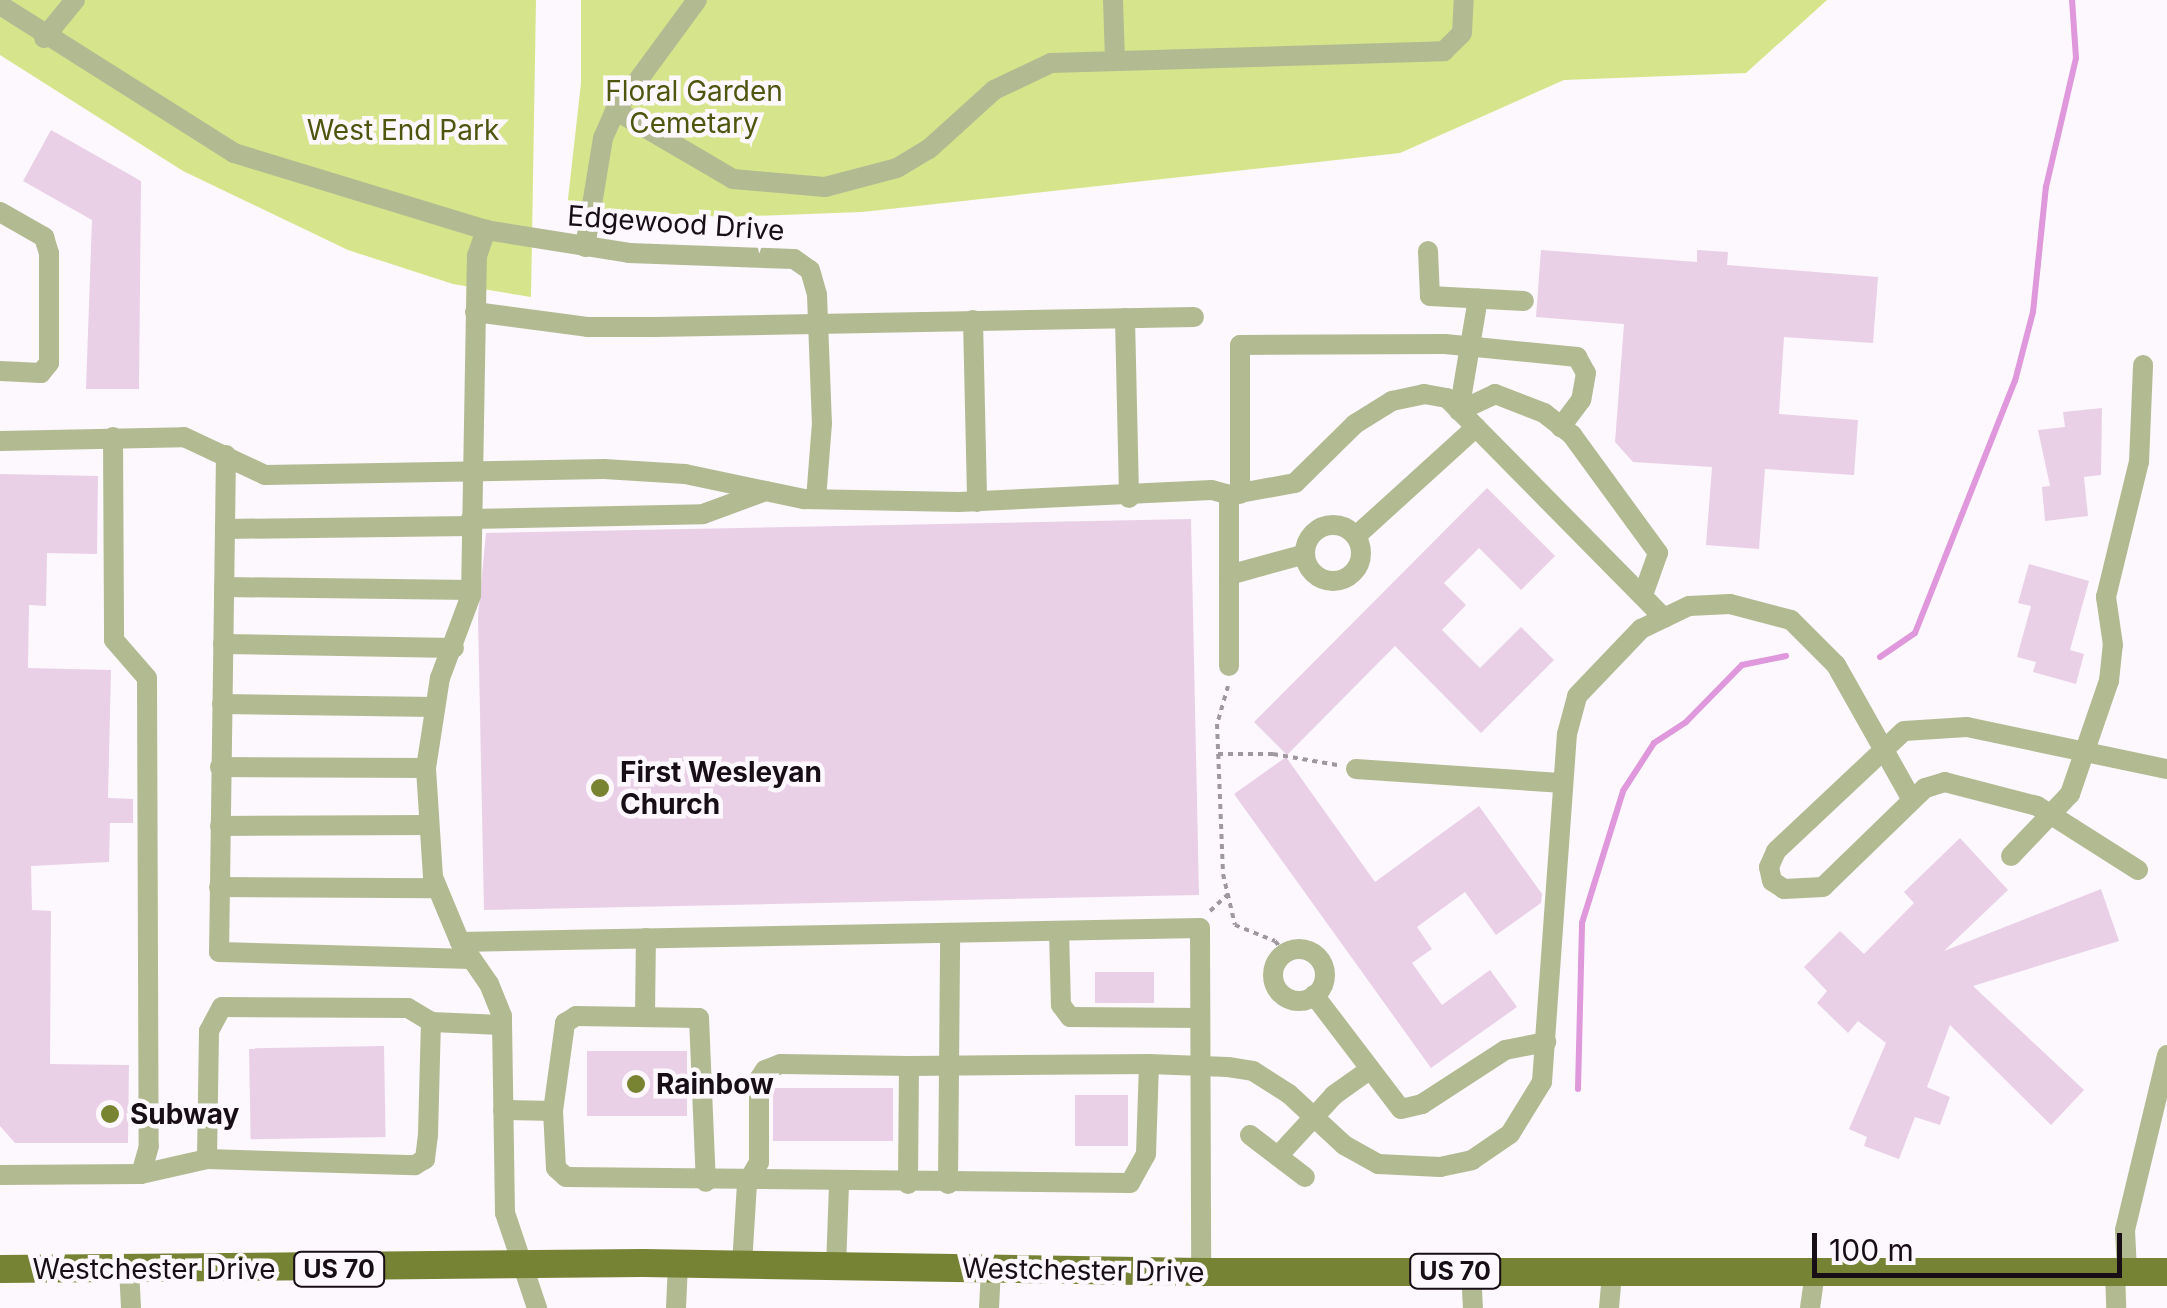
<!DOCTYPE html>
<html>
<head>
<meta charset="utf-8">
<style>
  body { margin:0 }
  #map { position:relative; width:2167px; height:1308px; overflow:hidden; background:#fdf8fd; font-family:Inter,sans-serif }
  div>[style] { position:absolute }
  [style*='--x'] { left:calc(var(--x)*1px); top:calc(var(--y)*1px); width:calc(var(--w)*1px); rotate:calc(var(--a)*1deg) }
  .green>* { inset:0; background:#d6e58c }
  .stream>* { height:6px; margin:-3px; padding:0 3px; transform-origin:3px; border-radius:3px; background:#de98db }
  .building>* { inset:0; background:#e9d0e7; transform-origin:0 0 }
  .path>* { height:4px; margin-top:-2px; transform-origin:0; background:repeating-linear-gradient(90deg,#9f999f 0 5px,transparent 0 10px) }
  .minor>* { height:20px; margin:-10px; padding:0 10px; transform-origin:10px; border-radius:10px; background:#b2ba92 }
  .minor>.ring { margin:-10px; padding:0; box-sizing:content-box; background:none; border:20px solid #b2ba92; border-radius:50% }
  .major>* { height:28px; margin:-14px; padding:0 14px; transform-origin:14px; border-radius:14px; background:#778334 }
  .dots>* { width:28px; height:28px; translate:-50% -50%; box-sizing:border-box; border:5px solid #fdf8fd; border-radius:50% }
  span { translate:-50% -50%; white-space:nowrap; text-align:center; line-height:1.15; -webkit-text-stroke:9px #fdf8fd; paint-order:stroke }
  .shield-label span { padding:2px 8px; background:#fdf8fd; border:2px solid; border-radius:8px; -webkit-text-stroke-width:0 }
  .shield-label { font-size:25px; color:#170e16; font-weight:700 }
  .park-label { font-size:28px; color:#4d560e }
  .street-label { font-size:28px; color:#170e16 }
  .poi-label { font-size:28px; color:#170e16; font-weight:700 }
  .left { translate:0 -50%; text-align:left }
  .scale { position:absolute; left:1812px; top:1233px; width:310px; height:45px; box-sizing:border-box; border:5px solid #170e16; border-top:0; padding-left:12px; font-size:30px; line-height:35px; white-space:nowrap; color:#170e16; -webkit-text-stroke:8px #fdf8fd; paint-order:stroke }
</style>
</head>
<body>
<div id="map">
  <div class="green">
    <div style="clip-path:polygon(0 0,536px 0,531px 297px,453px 284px,348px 250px,183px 171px,0 55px)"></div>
    <div style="clip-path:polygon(581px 0,1827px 0,1746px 73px,1564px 80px,1400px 153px,862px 212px,725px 217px,567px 208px,581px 83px)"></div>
  </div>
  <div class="stream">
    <div style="--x:1880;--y:657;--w:42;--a:-34.4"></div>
    <div style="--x:1915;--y:633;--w:271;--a:-68.4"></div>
    <div style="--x:2015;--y:381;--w:71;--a:-75.4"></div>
    <div style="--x:2033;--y:312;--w:126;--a:-84.1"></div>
    <div style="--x:2046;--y:187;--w:132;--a:-76.9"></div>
    <div style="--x:2076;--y:58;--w:58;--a:-93.9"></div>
    <div style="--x:1578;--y:1089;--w:166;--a:-88.6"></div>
    <div style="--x:1582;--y:923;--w:138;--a:-72.7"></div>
    <div style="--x:1623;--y:791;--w:57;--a:-57.1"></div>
    <div style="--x:1654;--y:743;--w:38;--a:-33"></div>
    <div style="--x:1686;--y:722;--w:80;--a:-45.5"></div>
    <div style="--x:1742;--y:665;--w:45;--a:-11.6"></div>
  </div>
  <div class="building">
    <div style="clip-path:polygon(51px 130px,141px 181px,139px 389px,86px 389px,92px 220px,23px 181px)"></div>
    <div style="clip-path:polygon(1541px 250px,1697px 262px,1697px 250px,1728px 252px,1727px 265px,1878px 277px,1873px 343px,1784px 337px,1779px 414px,1858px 420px,1854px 475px,1765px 469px,1759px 549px,1706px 545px,1712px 467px,1633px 462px,1615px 442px,1624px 324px,1536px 317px)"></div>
    <div style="clip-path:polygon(2102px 408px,2101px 475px,2084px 477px,2088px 516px,2045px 521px,2042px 487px,2050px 486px,2038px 430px,2065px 427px,2063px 412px)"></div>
    <div style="clip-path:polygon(0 474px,98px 476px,97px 554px,47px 553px,46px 606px,29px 605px,28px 668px,111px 670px,108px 798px,133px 799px,133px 823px,110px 823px,109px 862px,31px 866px,32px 910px,51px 911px,50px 1064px,129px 1065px,128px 1143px,15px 1143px,0 1126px)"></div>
    <div style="clip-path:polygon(1487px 488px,1555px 556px,1521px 590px,1479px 548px,1444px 583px,1466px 605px,1442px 630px,1480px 668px,1521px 627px,1554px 660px,1481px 733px,1395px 646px,1287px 755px,1254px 722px)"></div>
    <div style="clip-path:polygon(1191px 519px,1199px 895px,484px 910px,478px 616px,486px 533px)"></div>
    <div style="clip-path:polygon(2029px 564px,2089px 581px,2070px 650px,2084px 654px,2076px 684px,2033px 672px,2036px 662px,2017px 657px,2031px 606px,2018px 603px)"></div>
    <div style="clip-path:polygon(1286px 757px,1375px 882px,1479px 806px,1542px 894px,1541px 903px,1496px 935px,1465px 892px,1417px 927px,1432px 949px,1412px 963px,1442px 1005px,1490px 970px,1517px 1007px,1431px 1068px,1234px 794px)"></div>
    <div style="clip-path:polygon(1960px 838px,2008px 890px,1944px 951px,2101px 889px,2119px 941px,1973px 986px,2084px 1090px,2051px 1125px,1950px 1025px,1927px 1087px,1950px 1097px,1940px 1125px,1915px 1117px,1899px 1159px,1864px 1146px,1867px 1137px,1849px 1129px,1886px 1043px,1858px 1021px,1848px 1033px,1817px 1003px,1827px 991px,1804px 967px,1840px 931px,1864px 954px,1914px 903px,1904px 892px)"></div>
    <div style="left:1095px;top:972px;width:59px;height:31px"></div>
    <div style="left:384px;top:1046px;width:91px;height:135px;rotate:89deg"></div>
    <div style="left:587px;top:1051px;width:100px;height:65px"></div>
    <div style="left:893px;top:1088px;width:53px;height:120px;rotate:90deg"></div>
    <div style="left:1075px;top:1095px;width:53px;height:51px"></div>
  </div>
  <div class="path">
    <div style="--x:1228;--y:686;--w:40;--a:106"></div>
    <div style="--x:1217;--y:724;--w:150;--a:87.7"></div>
    <div style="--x:1223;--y:874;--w:52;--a:76.8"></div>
    <div style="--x:1235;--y:925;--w:43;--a:21.8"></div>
    <div style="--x:1275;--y:941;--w:16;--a:50"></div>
    <div style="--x:1218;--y:754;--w:55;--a:0"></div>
    <div style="--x:1273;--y:754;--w:65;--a:9.8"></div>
    <div style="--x:1210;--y:911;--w:25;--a:-43"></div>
  </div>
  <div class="minor">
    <div style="--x:1113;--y:0;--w:59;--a:88.1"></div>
    <div style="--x:0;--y:5;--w:277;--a:32.3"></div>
    <div style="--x:234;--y:153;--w:264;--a:17"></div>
    <div style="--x:486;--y:230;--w:145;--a:9.1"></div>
    <div style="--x:629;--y:253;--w:165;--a:2.1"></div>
    <div style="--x:794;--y:259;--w:19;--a:35"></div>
    <div style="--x:810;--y:270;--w:26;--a:74"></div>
    <div style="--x:817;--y:295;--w:128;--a:87.8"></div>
    <div style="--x:822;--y:423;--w:76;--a:94.5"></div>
    <div style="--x:44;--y:38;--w:49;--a:-50.8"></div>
    <div style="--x:615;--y:110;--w:137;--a:30.3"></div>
    <div style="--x:733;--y:179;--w:92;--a:5"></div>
    <div style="--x:825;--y:187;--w:74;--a:-14.8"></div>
    <div style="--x:897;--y:168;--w:37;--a:-31"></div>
    <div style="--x:929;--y:149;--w:88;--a:-42.2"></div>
    <div style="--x:994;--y:90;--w:63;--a:-25.3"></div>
    <div style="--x:1051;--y:63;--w:393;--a:-1.7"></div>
    <div style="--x:1444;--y:51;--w:25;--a:-45"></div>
    <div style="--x:1462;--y:33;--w:33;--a:-87"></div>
    <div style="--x:0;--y:212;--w:51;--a:29.6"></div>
    <div style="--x:44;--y:237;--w:17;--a:73"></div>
    <div style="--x:49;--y:253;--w:110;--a:90"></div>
    <div style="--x:49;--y:363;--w:13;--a:129"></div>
    <div style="--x:41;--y:373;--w:41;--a:-177.2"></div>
    <div style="--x:585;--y:247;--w:110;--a:-80.6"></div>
    <div style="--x:603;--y:138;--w:27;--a:-66"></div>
    <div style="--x:614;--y:113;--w:140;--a:-53.7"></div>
    <div style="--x:1428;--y:251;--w:45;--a:87.5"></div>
    <div style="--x:1430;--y:296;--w:94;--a:3"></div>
    <div style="--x:475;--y:312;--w:113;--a:7.6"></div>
    <div style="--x:587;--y:327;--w:69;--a:0"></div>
    <div style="--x:656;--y:327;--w:538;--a:-1.06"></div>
    <div style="--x:1125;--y:318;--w:180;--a:88.7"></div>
    <div style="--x:973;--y:320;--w:182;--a:88.7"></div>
    <div style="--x:1459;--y:411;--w:40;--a:-25"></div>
    <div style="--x:1495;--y:394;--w:53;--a:21.2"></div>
    <div style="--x:1544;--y:413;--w:36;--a:38"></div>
    <div style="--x:1572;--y:435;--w:146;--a:53.9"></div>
    <div style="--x:1658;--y:553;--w:45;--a:109.7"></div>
    <div style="--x:1459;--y:411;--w:114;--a:-80.4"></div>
    <div style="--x:113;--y:437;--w:203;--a:89.7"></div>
    <div style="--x:114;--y:640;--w:50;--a:49"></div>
    <div style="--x:147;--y:678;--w:468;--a:89.8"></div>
    <div style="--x:149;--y:1146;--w:29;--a:106"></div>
    <div style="--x:0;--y:441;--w:184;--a:-1.2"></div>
    <div style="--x:184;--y:437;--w:89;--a:25.1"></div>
    <div style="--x:265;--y:475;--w:339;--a:-1"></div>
    <div style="--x:604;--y:469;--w:81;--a:3.5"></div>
    <div style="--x:685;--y:474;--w:122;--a:11.9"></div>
    <div style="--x:804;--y:499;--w:155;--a:1.1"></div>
    <div style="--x:959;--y:502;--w:253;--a:-2.7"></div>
    <div style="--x:1212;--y:490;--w:18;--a:16"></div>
    <div style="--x:1229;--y:495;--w:67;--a:-10.3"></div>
    <div style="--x:1295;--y:483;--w:84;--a:-44.5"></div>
    <div style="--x:1355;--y:424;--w:44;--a:-31.9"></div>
    <div style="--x:1392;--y:401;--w:33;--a:-12"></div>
    <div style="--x:1424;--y:394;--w:23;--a:10"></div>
    <div style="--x:1447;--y:398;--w:309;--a:45.4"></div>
    <div style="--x:226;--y:455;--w:497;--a:90.8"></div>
    <div style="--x:219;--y:952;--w:252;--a:1.6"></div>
    <div style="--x:1240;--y:494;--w:149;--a:-90"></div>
    <div style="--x:1240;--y:345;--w:205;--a:-0.3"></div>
    <div style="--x:1445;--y:344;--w:133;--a:5.6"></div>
    <div style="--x:1577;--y:357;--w:18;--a:61"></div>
    <div style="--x:1586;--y:373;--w:27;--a:100"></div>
    <div style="--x:1581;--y:400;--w:34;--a:127"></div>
    <div style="--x:1229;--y:495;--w:171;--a:90"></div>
    <div style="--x:471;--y:519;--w:232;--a:-1.2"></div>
    <div style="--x:703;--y:514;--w:67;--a:-20.1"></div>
    <div class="ring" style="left:1305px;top:525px;width:36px;height:36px"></div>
    <div style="--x:225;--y:529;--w:246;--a:-0.7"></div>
    <div style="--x:1356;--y:536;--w:162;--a:-42.2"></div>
    <div style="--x:1229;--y:575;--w:79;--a:-15.4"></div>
    <div style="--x:224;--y:587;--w:247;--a:0.7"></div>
    <div style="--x:223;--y:644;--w:231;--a:1"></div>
    <div style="--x:222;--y:704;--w:213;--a:0.8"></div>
    <div style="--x:220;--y:767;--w:206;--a:0.3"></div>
    <div style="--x:1356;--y:769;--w:204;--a:3.9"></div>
    <div style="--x:220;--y:826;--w:208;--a:-0.3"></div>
    <div style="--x:2011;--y:856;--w:86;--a:-46.4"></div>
    <div style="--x:2070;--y:794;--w:120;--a:-71"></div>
    <div style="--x:2109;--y:681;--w:36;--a:-84"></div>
    <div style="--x:2113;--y:645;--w:49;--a:-98.3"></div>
    <div style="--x:2106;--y:597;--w:139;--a:-76.3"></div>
    <div style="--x:2139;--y:462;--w:97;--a:-87.6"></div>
    <div style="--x:2138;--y:870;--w:120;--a:-147.6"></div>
    <div style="--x:2037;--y:806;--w:95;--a:-165.4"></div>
    <div style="--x:1945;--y:782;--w:21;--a:163"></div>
    <div style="--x:1925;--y:788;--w:142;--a:135.9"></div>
    <div style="--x:1823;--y:887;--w:39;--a:177"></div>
    <div style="--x:1784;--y:889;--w:14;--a:-146"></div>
    <div style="--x:1772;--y:881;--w:14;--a:-102"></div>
    <div style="--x:1769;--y:867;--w:17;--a:-66"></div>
    <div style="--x:1776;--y:851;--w:175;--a:-43.2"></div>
    <div style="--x:1904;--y:731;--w:63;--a:-3.6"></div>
    <div style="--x:1967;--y:727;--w:204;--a:11.9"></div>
    <div style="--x:219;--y:887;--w:217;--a:0.3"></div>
    <div style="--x:1059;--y:931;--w:74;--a:88.5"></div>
    <div style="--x:1061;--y:1005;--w:15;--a:53"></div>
    <div style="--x:1070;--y:1017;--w:130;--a:0.4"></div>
    <div style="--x:460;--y:942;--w:70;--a:-112.6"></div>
    <div style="--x:433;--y:877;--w:109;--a:-93.7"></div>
    <div style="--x:426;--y:768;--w:91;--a:-81.2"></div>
    <div style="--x:440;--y:678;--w:89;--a:-69.5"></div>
    <div style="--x:471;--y:595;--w:339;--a:-89"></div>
    <div style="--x:477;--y:256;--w:28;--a:-71"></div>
    <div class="ring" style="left:1273px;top:949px;width:32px;height:32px"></div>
    <div style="--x:1314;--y:995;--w:143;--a:52.7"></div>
    <div style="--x:1401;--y:1109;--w:22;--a:-13"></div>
    <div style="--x:1422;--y:1104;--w:99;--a:-33"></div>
    <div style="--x:1505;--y:1050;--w:42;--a:-11"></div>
    <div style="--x:645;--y:1015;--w:77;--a:-89.3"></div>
    <div style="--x:909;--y:1066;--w:240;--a:-0.5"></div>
    <div style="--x:503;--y:1110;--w:50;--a:1.1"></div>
    <div style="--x:553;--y:1111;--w:57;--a:87"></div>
    <div style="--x:556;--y:1168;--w:13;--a:42"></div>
    <div style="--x:566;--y:1177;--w:564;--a:0.61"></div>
    <div style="--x:1130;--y:1183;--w:33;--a:-61"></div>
    <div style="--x:1146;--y:1154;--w:90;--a:-88.1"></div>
    <div style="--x:1149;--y:1064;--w:79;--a:2.2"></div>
    <div style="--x:1228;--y:1067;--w:25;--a:9"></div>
    <div style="--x:1253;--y:1071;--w:43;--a:32.6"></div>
    <div style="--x:1289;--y:1094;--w:75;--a:42.8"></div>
    <div style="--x:1344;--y:1145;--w:39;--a:29"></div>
    <div style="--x:1378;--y:1164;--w:62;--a:2.8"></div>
    <div style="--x:1440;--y:1167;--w:33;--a:-12"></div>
    <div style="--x:1472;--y:1160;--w:46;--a:-34.4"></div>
    <div style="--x:1510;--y:1134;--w:61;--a:-58.4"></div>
    <div style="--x:1542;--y:1082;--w:349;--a:-85.9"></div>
    <div style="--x:1567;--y:734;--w:39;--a:-75"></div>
    <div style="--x:1577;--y:696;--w:93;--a:-46.3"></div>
    <div style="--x:1641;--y:629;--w:53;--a:-25.6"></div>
    <div style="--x:1689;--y:606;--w:41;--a:-2.8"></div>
    <div style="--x:1730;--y:604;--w:63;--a:14.7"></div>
    <div style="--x:1791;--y:620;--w:64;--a:45"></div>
    <div style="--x:1836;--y:665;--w:155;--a:60.6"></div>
    <div style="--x:553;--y:1111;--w:89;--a:-82.2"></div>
    <div style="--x:565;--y:1023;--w:13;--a:-32"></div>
    <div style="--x:576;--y:1016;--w:123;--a:0.9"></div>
    <div style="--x:699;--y:1018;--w:164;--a:87.6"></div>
    <div style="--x:1250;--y:1135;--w:69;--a:37.4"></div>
    <div style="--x:1278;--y:1156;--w:83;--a:-47.4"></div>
    <div style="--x:1334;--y:1095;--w:43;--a:-35.5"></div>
    <div style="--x:207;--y:1159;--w:128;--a:-89.1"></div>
    <div style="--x:209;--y:1031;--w:27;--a:-62"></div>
    <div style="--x:222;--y:1007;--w:186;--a:0.3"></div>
    <div style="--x:408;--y:1008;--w:27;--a:31"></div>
    <div style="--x:0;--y:1175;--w:141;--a:-0.4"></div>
    <div style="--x:141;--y:1174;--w:68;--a:-12.8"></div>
    <div style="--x:207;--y:1159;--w:208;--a:1.7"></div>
    <div style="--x:415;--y:1165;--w:12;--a:-31"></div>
    <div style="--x:425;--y:1159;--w:24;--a:-83"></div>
    <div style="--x:428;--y:1135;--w:113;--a:-88.5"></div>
    <div style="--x:431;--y:1022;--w:71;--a:2.4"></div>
    <div style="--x:948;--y:1184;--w:251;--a:-89.5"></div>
    <div style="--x:742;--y:1265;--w:82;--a:-86.5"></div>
    <div style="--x:747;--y:1183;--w:24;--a:-60"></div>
    <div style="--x:759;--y:1162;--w:83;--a:-90"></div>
    <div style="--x:759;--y:1079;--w:11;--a:-56"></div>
    <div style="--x:765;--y:1070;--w:17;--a:-21"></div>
    <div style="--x:781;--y:1064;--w:128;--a:0.9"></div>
    <div style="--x:909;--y:1066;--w:118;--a:90.5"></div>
    <div style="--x:836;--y:1267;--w:83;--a:-87.9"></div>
    <div style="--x:129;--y:1269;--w:39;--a:87"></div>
    <div style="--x:1471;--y:1271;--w:37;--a:87"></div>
    <div style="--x:2115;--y:1272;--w:36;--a:88"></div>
    <div style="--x:2127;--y:1272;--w:42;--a:-92.7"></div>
    <div style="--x:2125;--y:1230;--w:180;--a:-76.5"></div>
    <div style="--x:537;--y:1308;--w:100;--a:-108.6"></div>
    <div style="--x:505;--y:1213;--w:197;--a:-90.9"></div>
    <div style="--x:502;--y:1016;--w:35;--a:-112"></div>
    <div style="--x:489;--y:984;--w:51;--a:-124.6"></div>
    <div style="--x:460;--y:942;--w:740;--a:-1.08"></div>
    <div style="--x:1200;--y:928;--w:344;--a:89.8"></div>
    <div style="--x:676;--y:1308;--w:44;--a:-87.4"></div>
    <div style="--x:989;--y:1308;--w:39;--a:-87"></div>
    <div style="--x:1609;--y:1308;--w:37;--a:-85"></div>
    <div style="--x:1810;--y:1308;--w:36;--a:-82"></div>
  </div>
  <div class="major">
    <div style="--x:0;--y:1269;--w:643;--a:-0.53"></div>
    <div style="--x:643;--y:1263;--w:558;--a:0.92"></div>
    <div style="--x:1201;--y:1272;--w:966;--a:0"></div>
  </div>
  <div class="dots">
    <div style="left:600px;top:788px;background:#788431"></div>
    <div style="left:636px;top:1084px;background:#788431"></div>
    <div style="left:110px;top:1114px;background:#788431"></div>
  </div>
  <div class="shield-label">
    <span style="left:339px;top:1269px">US 70</span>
    <span style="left:1455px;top:1271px">US 70</span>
  </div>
  <div class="park-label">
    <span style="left:694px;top:107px">Floral Garden<br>Cemetary</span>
    <span style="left:403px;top:130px">West End Park</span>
  </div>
  <div class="street-label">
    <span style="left:676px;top:223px;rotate:4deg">Edgewood Drive</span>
    <span style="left:154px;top:1269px">Westchester Drive</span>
    <span style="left:1083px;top:1270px;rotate:1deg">Westchester Drive</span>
  </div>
  <div class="poi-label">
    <span class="left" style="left:620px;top:788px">First Wesleyan<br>Church</span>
    <span class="left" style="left:656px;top:1084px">Rainbow</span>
    <span class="left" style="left:130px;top:1114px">Subway</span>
  </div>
  <div class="scale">100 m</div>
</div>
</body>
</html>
